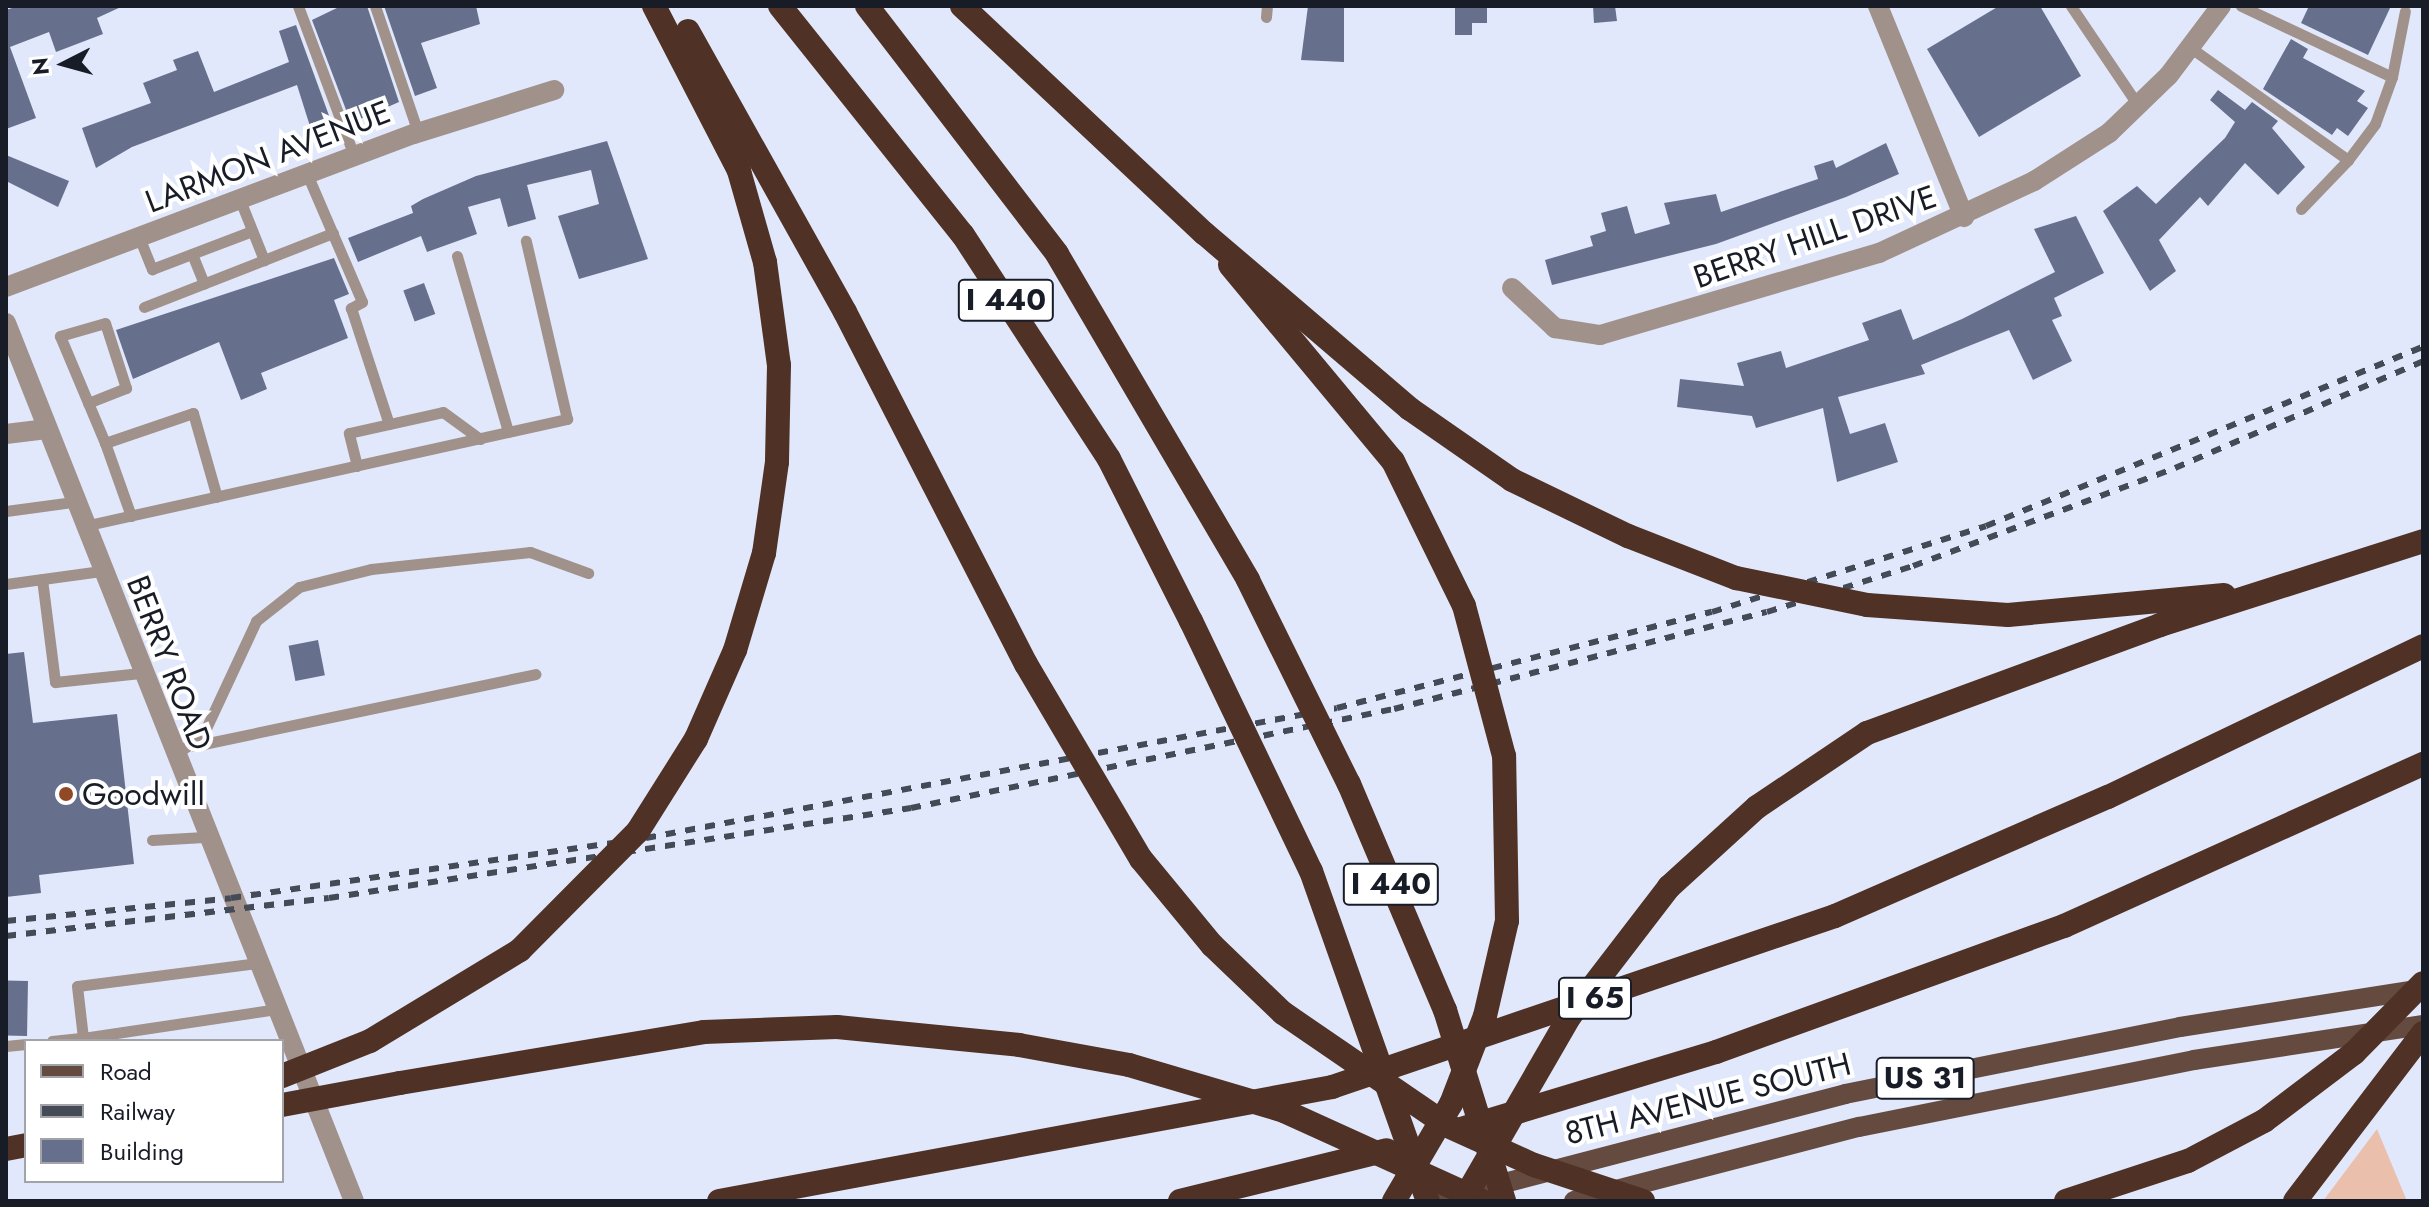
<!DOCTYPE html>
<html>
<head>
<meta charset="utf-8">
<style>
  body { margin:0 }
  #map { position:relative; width:2429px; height:1207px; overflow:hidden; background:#e1e8fc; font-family:Jost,sans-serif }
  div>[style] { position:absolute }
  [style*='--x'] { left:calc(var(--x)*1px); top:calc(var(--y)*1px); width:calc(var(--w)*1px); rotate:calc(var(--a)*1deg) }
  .green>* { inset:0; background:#eabfac }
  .building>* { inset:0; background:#66708d; transform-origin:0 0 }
  .service>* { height:11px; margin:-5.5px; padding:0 5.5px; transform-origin:5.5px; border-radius:5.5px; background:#a1918b }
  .minor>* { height:20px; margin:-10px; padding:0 10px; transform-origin:10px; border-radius:10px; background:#a1918b }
  .tertiary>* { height:20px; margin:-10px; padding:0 10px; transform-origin:10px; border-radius:10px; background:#a1918b }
  .primary>* { height:20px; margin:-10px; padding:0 10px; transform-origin:10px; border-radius:10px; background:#654b3f }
  .motorway>* { height:24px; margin:-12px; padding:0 12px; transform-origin:12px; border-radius:12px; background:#4f3225 }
  .rail>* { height:6px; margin-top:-3px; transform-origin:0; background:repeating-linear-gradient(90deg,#454a57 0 10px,transparent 0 20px) }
  .motorway-bridge>* { height:24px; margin:-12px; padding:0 12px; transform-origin:12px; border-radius:12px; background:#4f3225 }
  .dots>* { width:22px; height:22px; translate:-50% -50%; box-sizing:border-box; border:4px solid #fff; border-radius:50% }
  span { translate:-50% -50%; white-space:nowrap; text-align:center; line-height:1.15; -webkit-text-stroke:8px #fff; paint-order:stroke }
  .shield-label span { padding:2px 6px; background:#fff; border:2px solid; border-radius:6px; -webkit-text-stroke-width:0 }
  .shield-label { font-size:30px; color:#181c27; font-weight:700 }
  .street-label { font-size:32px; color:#181c27 }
  .poi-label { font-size:32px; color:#181c27 }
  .left { translate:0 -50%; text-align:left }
  .frame { position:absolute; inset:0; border:8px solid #181c27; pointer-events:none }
  .legend { position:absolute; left:24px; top:1039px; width:260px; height:144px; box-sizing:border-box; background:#fff; border:2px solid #a3a4a9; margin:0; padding:10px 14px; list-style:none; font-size:24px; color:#181c27 }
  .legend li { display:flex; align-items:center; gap:16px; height:40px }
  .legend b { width:40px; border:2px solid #a3a4a9 }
  .north { position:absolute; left:24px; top:24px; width:80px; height:80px; -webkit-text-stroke:6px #fff; paint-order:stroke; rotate:264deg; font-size:22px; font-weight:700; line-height:32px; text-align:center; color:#181c27 }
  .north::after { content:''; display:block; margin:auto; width:28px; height:36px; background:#181c27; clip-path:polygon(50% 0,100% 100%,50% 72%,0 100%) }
</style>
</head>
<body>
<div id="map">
  <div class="green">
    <div style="clip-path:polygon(2377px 1129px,2407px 1201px,2323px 1201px)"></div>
  </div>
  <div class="building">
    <div style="clip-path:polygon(18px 6px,123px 6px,97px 18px,103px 34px,56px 52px,49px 32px,10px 47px,36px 118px,6px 129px,6px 10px)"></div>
    <div style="clip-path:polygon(341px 6px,367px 6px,399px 102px,351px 123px,312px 20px)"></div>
    <div style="clip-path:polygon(384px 6px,476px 6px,480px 24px,421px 43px,437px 88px,415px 96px)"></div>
    <div style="clip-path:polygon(1308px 6px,1344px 8px,1344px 62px,1301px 60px)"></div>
    <div style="clip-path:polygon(1455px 6px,1487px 6px,1487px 23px,1472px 23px,1472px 35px,1455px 35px)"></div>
    <div style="clip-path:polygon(1593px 6px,1615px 6px,1617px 21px,1594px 23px)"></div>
    <div style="clip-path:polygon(1999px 6px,2040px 6px,2081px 76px,1979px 137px,1927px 49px)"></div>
    <div style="clip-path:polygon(2309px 6px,2391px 6px,2368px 55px,2301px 23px)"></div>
    <div style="clip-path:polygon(296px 25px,335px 132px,314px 139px,297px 85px,132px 147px,96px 168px,82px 128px,151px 103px,143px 83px,177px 70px,173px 60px,198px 51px,214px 92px,289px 62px,279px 31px)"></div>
    <div style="clip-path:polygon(2291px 39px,2308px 49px,2303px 58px,2365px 91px,2357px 101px,2368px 108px,2348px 136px,2337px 128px,2332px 135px,2263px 89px)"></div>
    <div style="clip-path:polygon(2218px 90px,2245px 110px,2252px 102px,2278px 121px,2272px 128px,2305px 167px,2278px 195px,2245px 163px,2208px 206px,2200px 197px,2159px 240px,2176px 271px,2150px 291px,2103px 211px,2137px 186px,2156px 204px,2225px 138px,2235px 122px,2210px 100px)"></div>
    <div style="clip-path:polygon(607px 141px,648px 259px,579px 279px,558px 216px,599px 204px,591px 170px,527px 185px,536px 219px,508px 227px,500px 198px,468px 207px,477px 234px,427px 252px,421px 236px,358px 262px,348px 238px,413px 213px,411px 206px,423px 199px,476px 176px)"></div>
    <div style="clip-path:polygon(1886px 143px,1899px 174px,1846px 197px,1716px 244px,1552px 285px,1545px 260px,1593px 246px,1590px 236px,1606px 231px,1601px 213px,1627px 206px,1635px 234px,1670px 224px,1664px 203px,1716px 194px,1721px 212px,1818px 179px,1814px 166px,1833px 160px,1836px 168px)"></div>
    <div style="clip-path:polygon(6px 155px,69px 181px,58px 207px,6px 181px)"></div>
    <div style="clip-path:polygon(2076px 216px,2104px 273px,2054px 298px,2062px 316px,2052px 320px,2072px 361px,2033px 380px,2009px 330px,1921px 365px,1925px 374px,1838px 397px,1850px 434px,1885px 423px,1898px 462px,1837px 482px,1823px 408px,1756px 428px,1752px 416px,1677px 407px,1680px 379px,1744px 386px,1737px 363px,1781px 351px,1786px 368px,1869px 340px,1862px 323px,1901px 309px,1913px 340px,1962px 319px,2055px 272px,2034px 229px)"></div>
    <div style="clip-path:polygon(334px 258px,349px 294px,334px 300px,348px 338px,261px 373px,267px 389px,241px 400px,219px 342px,133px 379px,116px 330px)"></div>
    <div style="left:424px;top:283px;width:33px;height:22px;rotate:70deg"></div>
    <div style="left:318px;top:640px;width:36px;height:30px;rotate:79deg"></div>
    <div style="clip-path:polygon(24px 652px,33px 723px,117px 714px,134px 864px,39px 875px,41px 893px,6px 897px,6px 654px)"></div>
    <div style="left:28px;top:981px;width:55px;height:22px;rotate:91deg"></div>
  </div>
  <div class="service">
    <div style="--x:298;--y:6;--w:160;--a:69.5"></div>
    <div style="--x:375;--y:6;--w:133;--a:71.2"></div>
    <div style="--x:2071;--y:6;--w:122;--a:56"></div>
    <div style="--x:1266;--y:17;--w:11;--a:-85"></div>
    <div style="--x:2191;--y:48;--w:193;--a:35.5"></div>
    <div style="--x:2348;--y:160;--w:45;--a:-53.1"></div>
    <div style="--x:2375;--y:124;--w:50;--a:-70.1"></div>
    <div style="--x:2392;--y:77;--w:167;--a:-154.8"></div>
    <div style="--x:2392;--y:77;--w:67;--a:-78.9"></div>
    <div style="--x:307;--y:174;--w:139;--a:66.7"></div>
    <div style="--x:362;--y:302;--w:13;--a:151"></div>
    <div style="--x:351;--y:308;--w:122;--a:71.9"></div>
    <div style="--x:240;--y:200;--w:65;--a:68.2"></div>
    <div style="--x:2301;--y:209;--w:68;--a:-46.2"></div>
    <div style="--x:139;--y:237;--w:35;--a:68"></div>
    <div style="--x:152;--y:269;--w:107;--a:-20.8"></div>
    <div style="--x:192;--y:254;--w:32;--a:68"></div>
    <div style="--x:457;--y:256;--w:183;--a:73.8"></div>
    <div style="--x:144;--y:307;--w:203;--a:-21.4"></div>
    <div style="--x:88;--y:403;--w:41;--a:-21.5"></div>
    <div style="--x:126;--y:388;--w:68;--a:-107.9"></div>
    <div style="--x:105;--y:323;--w:47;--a:163.9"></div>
    <div style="--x:60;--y:336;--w:116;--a:67.2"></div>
    <div style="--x:357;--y:466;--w:34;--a:-104"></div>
    <div style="--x:349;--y:433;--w:96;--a:-12.6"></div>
    <div style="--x:443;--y:412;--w:46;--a:36.1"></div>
    <div style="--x:6;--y:511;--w:68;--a:-7.7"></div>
    <div style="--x:131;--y:516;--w:77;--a:-109.6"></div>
    <div style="--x:105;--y:443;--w:93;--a:-18.8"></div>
    <div style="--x:193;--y:413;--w:87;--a:74.1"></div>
    <div style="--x:84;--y:526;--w:495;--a:-12.5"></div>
    <div style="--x:567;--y:419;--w:183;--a:-103"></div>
    <div style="--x:42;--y:579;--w:104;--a:82.8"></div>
    <div style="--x:55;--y:682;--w:86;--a:-6"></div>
    <div style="--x:6;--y:584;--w:96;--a:-7.8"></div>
    <div style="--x:194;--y:746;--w:349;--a:-11.9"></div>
    <div style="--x:173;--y:755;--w:34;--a:-32"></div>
    <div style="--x:202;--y:737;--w:128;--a:-65"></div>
    <div style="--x:256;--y:621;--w:55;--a:-38.3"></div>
    <div style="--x:299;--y:587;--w:74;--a:-14"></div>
    <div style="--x:371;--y:569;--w:160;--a:-6.1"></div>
    <div style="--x:530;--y:552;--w:62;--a:19.9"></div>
    <div style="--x:152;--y:840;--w:52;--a:-3.3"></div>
    <div style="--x:257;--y:963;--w:181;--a:172.7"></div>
    <div style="--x:77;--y:986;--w:52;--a:83.4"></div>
    <div style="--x:83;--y:1038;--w:195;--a:-8.5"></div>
    <div style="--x:52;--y:1041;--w:31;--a:-6"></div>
    <div style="--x:6;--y:1046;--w:20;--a:-6"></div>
  </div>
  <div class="minor">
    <div style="--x:1878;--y:6;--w:228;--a:67.8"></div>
    <div style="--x:6;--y:287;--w:436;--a:-20.6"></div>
    <div style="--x:414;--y:134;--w:147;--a:-17.4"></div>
    <div style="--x:1512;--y:288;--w:59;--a:42.9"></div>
    <div style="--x:1555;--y:328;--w:46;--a:8.8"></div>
    <div style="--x:1600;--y:335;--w:291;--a:-16.4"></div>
    <div style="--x:1879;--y:253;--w:171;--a:-24.9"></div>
    <div style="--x:2034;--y:181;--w:89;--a:-32.6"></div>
    <div style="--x:2109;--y:133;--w:83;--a:-44"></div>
    <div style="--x:2169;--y:75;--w:86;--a:-53"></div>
    <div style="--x:6;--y:434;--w:39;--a:-7"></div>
  </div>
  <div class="tertiary">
    <div style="--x:6;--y:323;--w:944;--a:68.38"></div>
  </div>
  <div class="primary">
    <div style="--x:1435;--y:1201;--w:424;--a:-14.6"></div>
    <div style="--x:1845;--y:1094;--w:342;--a:-11.3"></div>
    <div style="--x:2180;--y:1027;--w:246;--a:-8.9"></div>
    <div style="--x:1574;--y:1201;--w:294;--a:-14.6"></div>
    <div style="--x:1859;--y:1127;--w:342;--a:-11.3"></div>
    <div style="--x:2194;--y:1060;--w:232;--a:-8.7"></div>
  </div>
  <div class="motorway">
    <div style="--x:654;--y:6;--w:186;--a:62.7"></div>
    <div style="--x:739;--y:171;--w:95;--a:74.1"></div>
    <div style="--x:765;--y:262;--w:104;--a:82.3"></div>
    <div style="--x:779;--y:365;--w:97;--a:91.2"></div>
    <div style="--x:777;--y:462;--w:92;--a:98.1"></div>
    <div style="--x:764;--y:553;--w:101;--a:106.6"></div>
    <div style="--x:735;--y:650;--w:97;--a:113.7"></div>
    <div style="--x:780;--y:6;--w:293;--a:51.4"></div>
    <div style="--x:963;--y:235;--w:267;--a:56.9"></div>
    <div style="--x:1109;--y:459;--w:182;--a:63.2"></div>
    <div style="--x:867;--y:6;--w:312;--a:52.5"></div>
    <div style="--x:1057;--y:254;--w:378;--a:59.6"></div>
    <div style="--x:962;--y:6;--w:332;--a:43.2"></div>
    <div style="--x:1204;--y:233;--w:271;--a:40.5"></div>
    <div style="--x:1410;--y:409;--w:124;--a:34.8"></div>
    <div style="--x:1512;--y:480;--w:129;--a:25.8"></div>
    <div style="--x:688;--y:31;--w:322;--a:60.8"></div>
    <div style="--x:845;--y:312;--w:396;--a:62.8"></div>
    <div style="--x:1230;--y:265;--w:255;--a:50.3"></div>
    <div style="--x:1393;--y:461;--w:161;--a:63.9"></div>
    <div style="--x:2008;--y:615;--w:217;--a:-5.3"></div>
    <div style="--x:1669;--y:887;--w:119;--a:-42.3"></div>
    <div style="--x:1757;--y:807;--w:133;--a:-33.9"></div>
    <div style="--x:1867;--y:733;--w:312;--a:-20.2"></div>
    <div style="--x:2160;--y:625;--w:276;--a:-17.7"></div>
    <div style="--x:370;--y:1041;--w:175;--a:-31.2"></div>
    <div style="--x:400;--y:1083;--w:308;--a:-9.5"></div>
    <div style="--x:704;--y:1032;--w:133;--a:-2.2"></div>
    <div style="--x:837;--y:1027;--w:183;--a:5.6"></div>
    <div style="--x:1461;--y:1129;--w:266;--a:-16.8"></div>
    <div style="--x:1716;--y:1052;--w:370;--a:-19.9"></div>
    <div style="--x:2064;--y:926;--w:394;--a:-24.3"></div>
    <div style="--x:6;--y:1149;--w:20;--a:-11"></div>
    <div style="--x:719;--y:1201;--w:624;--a:-10.53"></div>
    <div style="--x:1332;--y:1087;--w:531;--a:-18.78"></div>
    <div style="--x:1835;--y:916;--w:298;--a:-23.6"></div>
    <div style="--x:2108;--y:797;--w:349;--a:-25.6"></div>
    <div style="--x:1180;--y:1201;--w:213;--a:-13.8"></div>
    <div style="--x:2066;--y:1201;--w:128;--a:-18.2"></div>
    <div style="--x:2188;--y:1161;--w:86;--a:-27.8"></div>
    <div style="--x:2295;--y:1201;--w:211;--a:-52.7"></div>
  </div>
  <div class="rail">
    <div style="--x:6;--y:921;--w:226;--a:-5.8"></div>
    <div style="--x:231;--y:898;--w:419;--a:-8.2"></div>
    <div style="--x:646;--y:838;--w:703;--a:-10.65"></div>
    <div style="--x:1337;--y:708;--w:387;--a:-14.4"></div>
    <div style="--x:1712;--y:612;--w:287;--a:-17.4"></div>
    <div style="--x:1986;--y:526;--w:472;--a:-22.3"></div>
    <div style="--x:6;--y:936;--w:325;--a:-6.7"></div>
    <div style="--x:329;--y:898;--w:589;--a:-8.79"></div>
    <div style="--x:911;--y:808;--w:493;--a:-11.6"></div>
    <div style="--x:1394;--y:709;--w:385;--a:-14.6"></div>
    <div style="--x:1767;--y:612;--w:153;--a:-17.5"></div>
    <div style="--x:1913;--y:566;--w:280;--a:-20.5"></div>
    <div style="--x:2175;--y:468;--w:270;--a:-23.3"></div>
  </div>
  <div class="motorway-bridge">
    <div style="--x:1628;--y:536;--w:116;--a:21.3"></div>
    <div style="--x:1736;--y:578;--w:134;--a:11.6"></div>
    <div style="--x:1867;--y:605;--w:141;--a:4.1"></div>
    <div style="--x:1248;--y:580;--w:228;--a:63.7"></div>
    <div style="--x:1349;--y:784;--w:246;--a:67"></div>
    <div style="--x:1445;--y:1010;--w:200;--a:72.8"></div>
    <div style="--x:1191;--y:621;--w:277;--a:64.4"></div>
    <div style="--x:1311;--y:871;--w:350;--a:70.5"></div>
    <div style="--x:1026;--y:664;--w:226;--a:59.5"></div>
    <div style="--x:1141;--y:859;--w:112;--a:50.5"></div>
    <div style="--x:1212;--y:945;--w:98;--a:43.8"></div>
    <div style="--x:1283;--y:1013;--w:200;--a:34.4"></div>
    <div style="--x:1448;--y:1126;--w:94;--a:24.4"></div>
    <div style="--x:1534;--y:1165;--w:115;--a:18.3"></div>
    <div style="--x:520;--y:950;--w:168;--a:-45.2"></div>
    <div style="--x:638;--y:831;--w:109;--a:-57.8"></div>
    <div style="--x:1019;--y:1045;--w:112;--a:10.3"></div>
    <div style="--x:1129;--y:1065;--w:162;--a:16.5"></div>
    <div style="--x:1284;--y:1111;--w:217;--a:24.4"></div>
    <div style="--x:282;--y:1076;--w:95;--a:-21.7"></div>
    <div style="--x:282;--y:1105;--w:120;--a:-10.6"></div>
    <div style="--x:2264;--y:1121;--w:113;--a:-37.1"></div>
    <div style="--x:2354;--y:1053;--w:98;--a:-45.4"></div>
    <div style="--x:1394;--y:1201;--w:113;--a:-59.6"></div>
    <div style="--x:1451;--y:1104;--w:94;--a:-68.9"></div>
    <div style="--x:1485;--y:1016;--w:98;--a:-77"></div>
    <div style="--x:1507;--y:921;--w:165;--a:-91"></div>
    <div style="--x:1504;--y:756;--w:155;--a:-104.9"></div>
    <div style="--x:1463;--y:1201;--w:214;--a:-60"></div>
    <div style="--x:1570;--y:1016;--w:163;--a:-52.5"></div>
  </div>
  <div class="dots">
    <div style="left:66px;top:794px;background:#904825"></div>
  </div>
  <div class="shield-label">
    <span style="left:1006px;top:300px">I 440</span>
    <span style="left:1391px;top:884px">I 440</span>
    <span style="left:1595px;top:998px">I 65</span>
    <span style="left:1925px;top:1078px">US 31</span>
  </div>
  <div class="street-label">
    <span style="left:268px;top:157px;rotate:-21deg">LARMON AVENUE</span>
    <span style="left:1815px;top:237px;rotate:-19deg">BERRY HILL DRIVE</span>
    <span style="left:169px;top:663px;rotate:69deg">BERRY ROAD</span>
    <span style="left:1708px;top:1099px;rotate:-14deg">8TH AVENUE SOUTH</span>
  </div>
  <div class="poi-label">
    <span class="left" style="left:82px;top:794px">Goodwill</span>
  </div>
  <div class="frame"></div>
  <ul class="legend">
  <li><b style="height:10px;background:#654b3f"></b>Road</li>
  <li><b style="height:10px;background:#454a57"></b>Railway</li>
  <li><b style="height:22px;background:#66708d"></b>Building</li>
  </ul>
  <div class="north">N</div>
</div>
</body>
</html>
